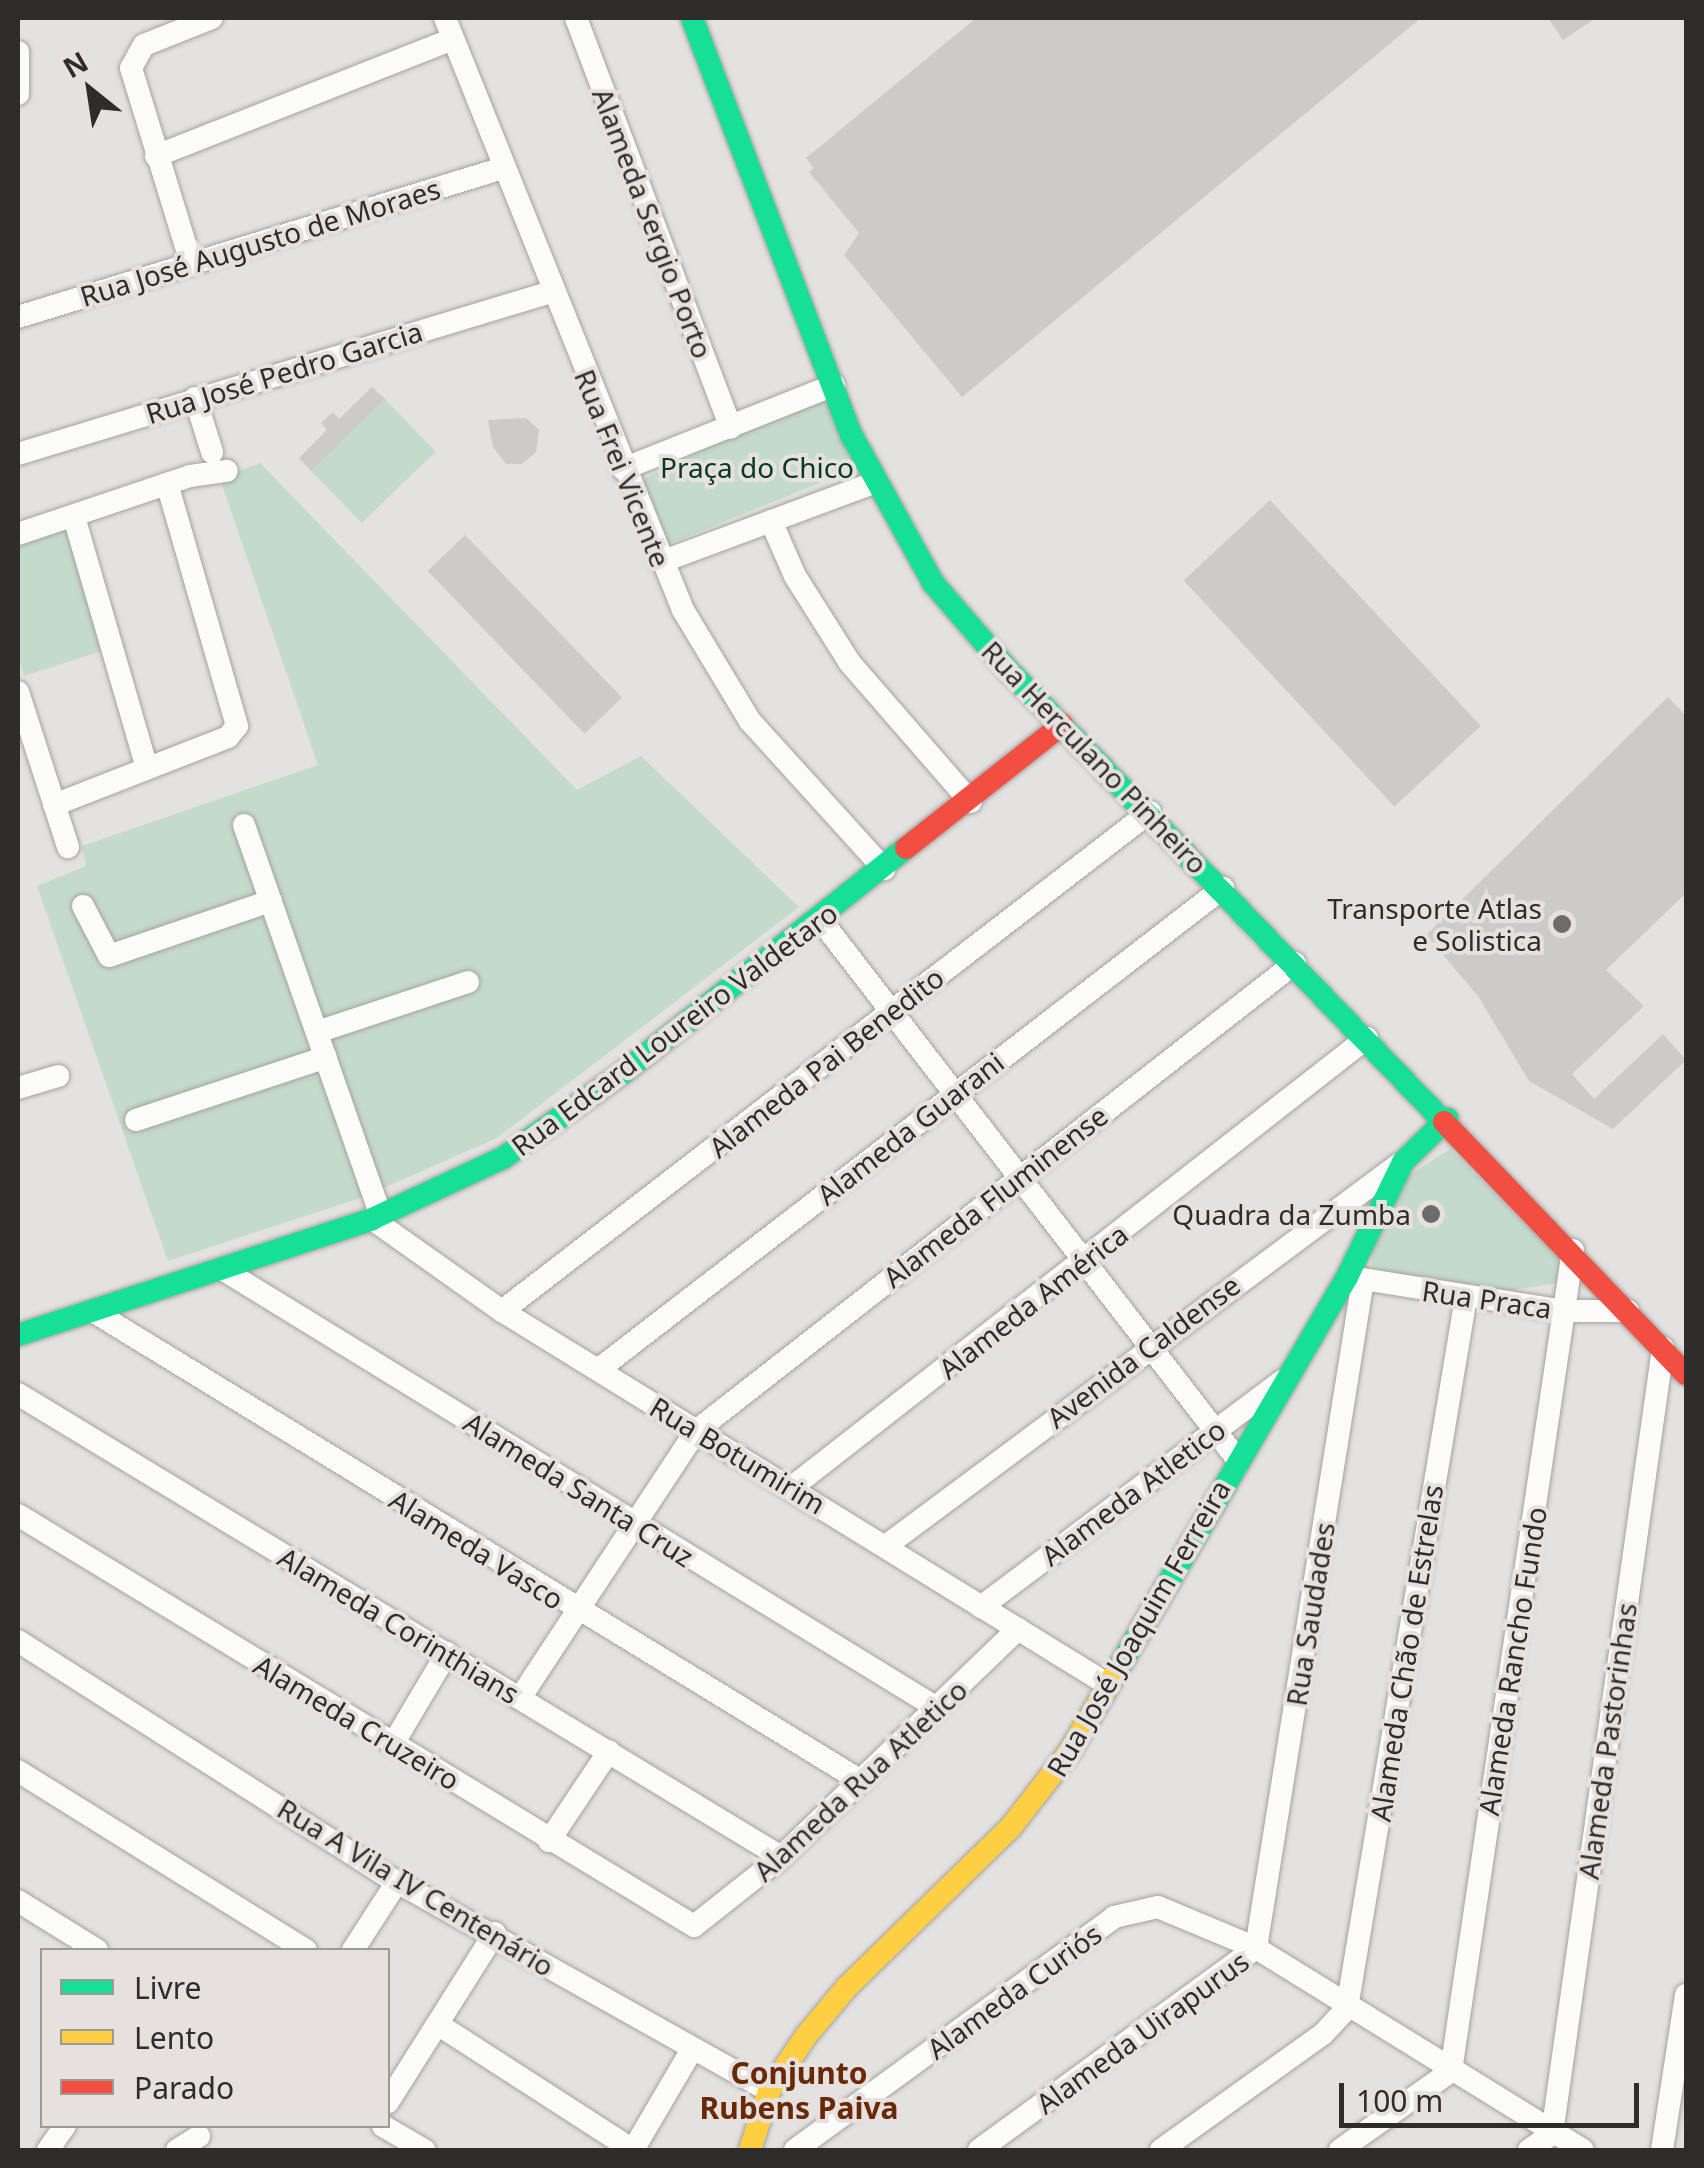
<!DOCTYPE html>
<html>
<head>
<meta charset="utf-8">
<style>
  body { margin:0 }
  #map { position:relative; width:1704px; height:2168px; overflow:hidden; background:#e4e2e0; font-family:"Noto Sans",sans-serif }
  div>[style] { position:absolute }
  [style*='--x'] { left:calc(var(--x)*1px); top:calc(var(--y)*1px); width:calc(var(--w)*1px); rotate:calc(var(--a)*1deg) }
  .green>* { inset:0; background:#c4dacb; transform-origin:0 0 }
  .building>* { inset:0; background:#cccbc9; transform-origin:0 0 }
  .roads { filter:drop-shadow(0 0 2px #a4a2a0) drop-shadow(0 0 2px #a4a2a0) }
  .street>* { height:22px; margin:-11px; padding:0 11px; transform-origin:11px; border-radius:11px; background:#fbfbfa }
  .fast>* { height:22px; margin:-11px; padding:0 11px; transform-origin:11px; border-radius:11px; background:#16e098 }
  .slow>* { height:22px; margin:-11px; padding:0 11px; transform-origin:11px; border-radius:11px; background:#ffcf43 }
  .jam>* { height:22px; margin:-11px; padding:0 11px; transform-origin:11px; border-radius:11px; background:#f24e42 }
  .dots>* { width:28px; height:28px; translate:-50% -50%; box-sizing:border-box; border:5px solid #e6e1de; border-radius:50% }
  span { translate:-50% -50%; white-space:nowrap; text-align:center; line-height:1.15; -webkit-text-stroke:8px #e6e1de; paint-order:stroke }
  .street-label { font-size:28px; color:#2f2d2c }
  .park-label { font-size:28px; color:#063a22 }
  .poi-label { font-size:28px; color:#2f2d2c }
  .right { translate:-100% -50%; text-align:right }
  .neighbourhood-label { font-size:30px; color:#682909; font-weight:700 }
  .frame { position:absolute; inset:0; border:20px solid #2f2d2c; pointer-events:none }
  .legend { position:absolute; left:40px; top:1948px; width:350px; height:180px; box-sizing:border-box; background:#e6e1de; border:2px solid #9d9997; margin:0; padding:12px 18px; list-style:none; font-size:30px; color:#2f2d2c }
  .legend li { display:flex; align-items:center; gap:20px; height:50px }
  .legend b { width:50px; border:2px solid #9d9997 }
  .north { position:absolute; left:40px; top:40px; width:100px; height:100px; -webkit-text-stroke:8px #e6e1de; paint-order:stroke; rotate:330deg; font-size:28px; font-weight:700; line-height:40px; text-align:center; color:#2f2d2c }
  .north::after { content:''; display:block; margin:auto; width:35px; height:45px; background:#2f2d2c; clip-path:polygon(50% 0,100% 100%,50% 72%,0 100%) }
  .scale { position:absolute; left:1339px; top:2083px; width:300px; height:45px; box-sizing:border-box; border:5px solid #2f2d2c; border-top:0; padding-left:12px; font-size:30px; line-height:35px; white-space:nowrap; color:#2f2d2c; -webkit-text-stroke:8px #e6e1de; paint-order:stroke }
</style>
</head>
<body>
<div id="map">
  <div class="green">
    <div style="clip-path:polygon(834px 397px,852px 470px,669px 544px,642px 480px,733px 434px)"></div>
    <div style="left:385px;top:399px;width:73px;height:103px;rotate:46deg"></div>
    <div style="clip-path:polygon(260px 463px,577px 790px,641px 756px,799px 907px,497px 1138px,363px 1197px,168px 1261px,37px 886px,86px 866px,82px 846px,318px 765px,220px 479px)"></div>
    <div style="clip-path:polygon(69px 528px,108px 649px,24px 676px,18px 655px,18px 544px)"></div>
    <div style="clip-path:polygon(1450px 1149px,1564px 1263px,1558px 1283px,1512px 1290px,1445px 1286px,1371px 1267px,1374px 1239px,1411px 1174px)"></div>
  </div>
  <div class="building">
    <div style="clip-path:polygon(976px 18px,1421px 18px,962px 397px,844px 255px,859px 233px,809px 172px,814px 168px,806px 158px)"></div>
    <div style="clip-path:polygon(1548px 18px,1596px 18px,1563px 40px)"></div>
    <div style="clip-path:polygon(372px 387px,385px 399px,311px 471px,299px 458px,327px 430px,321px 423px,333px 412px,339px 419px)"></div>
    <div style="clip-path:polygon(526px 418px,539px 430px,536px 452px,522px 464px,506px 464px,493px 447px,488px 420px)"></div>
    <div style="left:1270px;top:500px;width:309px;height:118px;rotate:47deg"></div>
    <div style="left:465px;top:535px;width:226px;height:52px;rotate:46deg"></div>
    <div style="clip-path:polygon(1668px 697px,1686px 716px,1686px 893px,1606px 970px,1644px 1006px,1572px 1074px,1594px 1099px,1663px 1034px,1686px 1060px,1613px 1129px,1529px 1081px,1478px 996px,1426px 935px)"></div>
  </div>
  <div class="roads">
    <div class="street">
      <div style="--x:445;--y:18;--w:638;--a:68.1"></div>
      <div style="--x:683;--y:610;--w:130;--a:58.9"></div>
      <div style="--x:750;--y:721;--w:200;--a:47.8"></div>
      <div style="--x:576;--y:18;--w:438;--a:69.3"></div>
      <div style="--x:18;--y:52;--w:42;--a:90"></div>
      <div style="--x:156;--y:156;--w:319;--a:-21.5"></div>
      <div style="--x:191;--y:263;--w:204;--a:-107.1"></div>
      <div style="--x:131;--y:68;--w:26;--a:-61"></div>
      <div style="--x:144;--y:45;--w:73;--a:-21.7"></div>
      <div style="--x:18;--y:317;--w:507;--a:-17.08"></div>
      <div style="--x:195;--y:398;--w:57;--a:72.5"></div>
      <div style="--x:18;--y:454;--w:557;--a:-16.91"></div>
      <div style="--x:623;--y:469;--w:227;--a:-21.7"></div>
      <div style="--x:74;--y:517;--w:261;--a:73.8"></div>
      <div style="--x:771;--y:521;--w:60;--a:66.4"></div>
      <div style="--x:795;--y:576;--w:103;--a:57.7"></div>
      <div style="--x:850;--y:663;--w:184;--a:49"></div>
      <div style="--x:18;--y:534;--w:182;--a:-18.6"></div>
      <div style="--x:190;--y:476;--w:37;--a:-8"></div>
      <div style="--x:661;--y:562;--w:226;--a:-20.4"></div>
      <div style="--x:18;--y:692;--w:163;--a:72.1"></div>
      <div style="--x:54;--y:805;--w:187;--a:-21.3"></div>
      <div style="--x:228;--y:737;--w:14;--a:-51"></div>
      <div style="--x:237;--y:726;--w:252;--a:-106.1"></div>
      <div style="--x:244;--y:825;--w:414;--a:70.7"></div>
      <div style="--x:83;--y:906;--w:56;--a:62.5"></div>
      <div style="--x:109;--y:956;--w:171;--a:-18.8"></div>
      <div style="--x:820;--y:919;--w:682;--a:52.32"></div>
      <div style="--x:317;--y:1032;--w:159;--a:-18.3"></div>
      <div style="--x:18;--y:1088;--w:42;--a:-16.7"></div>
      <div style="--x:136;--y:1120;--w:200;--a:-18.3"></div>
      <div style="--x:372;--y:1219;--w:159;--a:35.3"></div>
      <div style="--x:502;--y:1311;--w:711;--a:31.66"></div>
      <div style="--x:222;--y:1269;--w:839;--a:31.55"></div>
      <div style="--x:1350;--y:1277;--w:218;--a:9"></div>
      <div style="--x:1565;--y:1311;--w:63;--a:0"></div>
      <div style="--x:502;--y:1311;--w:818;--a:-37.6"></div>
      <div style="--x:96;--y:1313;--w:897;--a:31.46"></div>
      <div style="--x:599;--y:1369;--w:788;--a:-37.63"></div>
      <div style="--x:18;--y:1394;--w:892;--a:31.25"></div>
      <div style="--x:791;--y:1488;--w:731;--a:-38"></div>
      <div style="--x:18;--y:1515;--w:791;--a:31.3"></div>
      <div style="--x:694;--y:1926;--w:111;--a:-38.4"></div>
      <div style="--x:781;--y:1857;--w:329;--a:-43.9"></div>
      <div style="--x:887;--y:1545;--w:637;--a:-36.64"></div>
      <div style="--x:981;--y:1607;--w:376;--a:-36.9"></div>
      <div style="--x:18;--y:1641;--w:449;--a:32.5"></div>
      <div style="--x:397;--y:1882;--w:427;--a:29.3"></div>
      <div style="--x:520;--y:1698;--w:320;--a:-56.6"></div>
      <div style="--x:696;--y:1431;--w:760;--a:-38"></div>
      <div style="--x:393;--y:1744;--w:106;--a:-59.3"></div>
      <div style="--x:18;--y:1771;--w:339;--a:31.9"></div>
      <div style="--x:549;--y:1841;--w:108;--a:-56.3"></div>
      <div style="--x:18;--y:1901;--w:93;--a:31.8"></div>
      <div style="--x:353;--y:1950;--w:81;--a:-57.1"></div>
      <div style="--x:439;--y:2025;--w:231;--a:32.8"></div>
      <div style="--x:388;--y:2102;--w:200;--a:-57.7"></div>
      <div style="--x:383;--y:2126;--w:48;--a:30.3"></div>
      <div style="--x:48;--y:2150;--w:29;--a:-55"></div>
      <div style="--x:177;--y:2150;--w:26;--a:-32"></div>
      <div style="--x:633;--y:2150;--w:115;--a:-59.6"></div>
      <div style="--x:795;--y:2150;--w:395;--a:-36.1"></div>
      <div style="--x:1114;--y:1917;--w:45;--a:-12.8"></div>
      <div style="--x:1158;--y:1907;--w:106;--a:22.7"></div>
      <div style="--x:1256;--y:1948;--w:384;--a:31.7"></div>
      <div style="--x:979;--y:2150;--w:343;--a:-36.1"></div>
      <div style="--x:1256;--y:1948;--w:677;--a:-80.9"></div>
      <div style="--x:1161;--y:2150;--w:199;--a:-35.6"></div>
      <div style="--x:1323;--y:2034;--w:35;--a:-47"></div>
      <div style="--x:1347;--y:2008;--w:721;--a:-80.5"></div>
      <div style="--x:1340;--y:2150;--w:136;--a:-35.4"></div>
      <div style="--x:1451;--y:2071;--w:830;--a:-81.55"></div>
      <div style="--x:1529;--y:2150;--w:28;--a:-35"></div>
      <div style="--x:1552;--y:2134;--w:794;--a:-81.96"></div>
      <div style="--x:1662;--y:2150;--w:157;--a:-81.2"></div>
    </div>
    <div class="fast">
      <div style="--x:692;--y:18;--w:448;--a:69.1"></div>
      <div style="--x:852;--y:436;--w:168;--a:61.1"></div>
      <div style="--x:933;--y:583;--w:116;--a:49.2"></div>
      <div style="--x:1009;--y:671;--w:627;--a:46.03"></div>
      <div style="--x:18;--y:1335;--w:373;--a:-18.1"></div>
      <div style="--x:372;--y:1219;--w:145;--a:-25"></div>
      <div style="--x:503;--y:1158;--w:148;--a:-35.4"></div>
      <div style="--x:624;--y:1072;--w:360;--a:-38.5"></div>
      <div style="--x:1115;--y:1674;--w:460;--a:-59.7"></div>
      <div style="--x:1347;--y:1277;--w:128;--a:-64"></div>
      <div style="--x:1403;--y:1162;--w:62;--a:-44.3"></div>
    </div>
    <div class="slow">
      <div style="--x:750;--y:2150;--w:62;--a:-72.1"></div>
      <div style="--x:769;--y:2091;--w:66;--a:-56.1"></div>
      <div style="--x:806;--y:2036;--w:64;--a:-50.1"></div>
      <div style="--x:847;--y:1987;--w:229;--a:-44.3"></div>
      <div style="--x:1011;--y:1827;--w:96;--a:-52.2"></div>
      <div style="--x:1070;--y:1751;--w:89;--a:-59.7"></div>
    </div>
    <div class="jam">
      <div style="--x:906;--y:848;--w:199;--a:-38.3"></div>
      <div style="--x:1444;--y:1122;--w:349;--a:46.2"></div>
    </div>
  </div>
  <div class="dots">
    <div style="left:1562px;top:924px;background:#6e6c6b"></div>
    <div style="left:1431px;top:1214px;background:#6e6c6b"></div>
  </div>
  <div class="street-label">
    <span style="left:653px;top:223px;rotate:69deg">Alameda Sergio Porto</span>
    <span style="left:260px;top:242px;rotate:-17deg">Rua José Augusto de Moraes</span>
    <span style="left:284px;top:372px;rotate:-17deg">Rua José Pedro Garcia</span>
    <span style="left:623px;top:468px;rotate:68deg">Rua Frei Vicente</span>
    <span style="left:1095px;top:757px;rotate:46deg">Rua Herculano Pinheiro</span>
    <span style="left:674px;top:1029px;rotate:-37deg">Rua Edcard Loureiro Valdetaro</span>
    <span style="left:826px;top:1062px;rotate:-38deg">Alameda Pai Benedito</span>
    <span style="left:910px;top:1128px;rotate:-38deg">Alameda Guarani</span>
    <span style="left:995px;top:1196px;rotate:-38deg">Alameda Fluminense</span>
    <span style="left:1487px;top:1299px;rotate:8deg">Rua Praca</span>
    <span style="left:1033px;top:1301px;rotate:-38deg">Alameda América</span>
    <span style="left:1143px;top:1351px;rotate:-37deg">Avenida Caldense</span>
    <span style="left:738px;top:1455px;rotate:31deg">Rua Botumirim</span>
    <span style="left:579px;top:1489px;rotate:32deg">Alameda Santa Cruz</span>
    <span style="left:1133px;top:1492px;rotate:-37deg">Alameda Atletico</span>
    <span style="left:477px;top:1549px;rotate:32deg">Alameda Vasco</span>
    <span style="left:1310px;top:1614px;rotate:-81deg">Rua Saudades</span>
    <span style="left:399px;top:1625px;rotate:31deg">Alameda Corinthians</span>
    <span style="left:1138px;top:1628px;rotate:-60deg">Rua José Joaquim Ferreira</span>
    <span style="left:1406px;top:1653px;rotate:-81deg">Alameda Chão de Estrelas</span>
    <span style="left:1512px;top:1661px;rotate:-81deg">Alameda Rancho Fundo</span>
    <span style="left:357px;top:1722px;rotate:31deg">Alameda Cruzeiro</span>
    <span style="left:1607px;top:1741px;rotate:-82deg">Alameda Pastorinhas</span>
    <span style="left:860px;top:1780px;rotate:-43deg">Alameda Rua Atletico</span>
    <span style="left:416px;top:1887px;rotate:31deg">Rua A Vila IV Centenário</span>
    <span style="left:1014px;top:1991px;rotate:-36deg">Alameda Curiós</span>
    <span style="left:1142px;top:2032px;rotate:-36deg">Alameda Uirapurus</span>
  </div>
  <div class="park-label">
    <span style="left:757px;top:467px">Praça do Chico</span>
  </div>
  <div class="poi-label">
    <span class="right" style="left:1542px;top:924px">Transporte Atlas<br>e Solistica</span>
    <span class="right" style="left:1411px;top:1214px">Quadra da Zumba</span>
  </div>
  <div class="neighbourhood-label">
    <span style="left:799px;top:2090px">Conjunto<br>Rubens Paiva</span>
  </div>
  <div class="frame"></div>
  <ul class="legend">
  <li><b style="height:12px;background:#16e098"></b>Livre</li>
  <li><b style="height:12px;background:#ffcf43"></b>Lento</li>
  <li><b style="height:12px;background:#f24e42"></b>Parado</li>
  </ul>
  <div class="north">N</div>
  <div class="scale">100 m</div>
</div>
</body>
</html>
